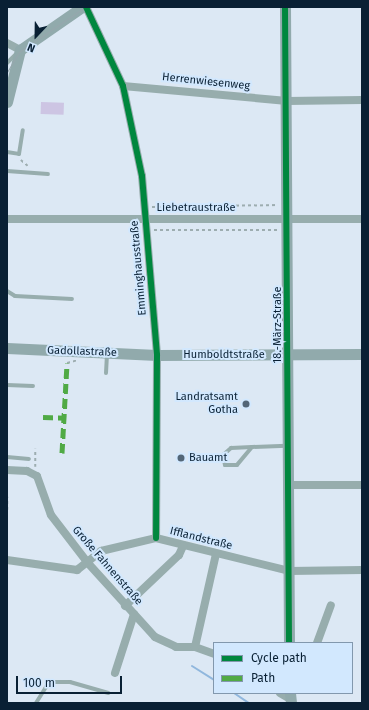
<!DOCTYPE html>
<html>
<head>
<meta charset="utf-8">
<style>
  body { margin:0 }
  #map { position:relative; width:369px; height:710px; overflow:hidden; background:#dce8f4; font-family:"Fira Sans",sans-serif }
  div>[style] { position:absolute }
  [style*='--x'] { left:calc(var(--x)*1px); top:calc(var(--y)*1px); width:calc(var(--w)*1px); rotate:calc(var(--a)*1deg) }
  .green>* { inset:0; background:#cdc5e3; transform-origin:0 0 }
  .stream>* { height:2px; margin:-1px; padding:0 1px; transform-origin:1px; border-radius:1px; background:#90b7dd }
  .path>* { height:1.5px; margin-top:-0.75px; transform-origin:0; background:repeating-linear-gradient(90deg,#9dadb0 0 3px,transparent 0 6px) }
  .lane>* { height:4px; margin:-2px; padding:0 2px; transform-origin:2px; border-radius:2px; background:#97adad }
  .street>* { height:8px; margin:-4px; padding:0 4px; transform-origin:4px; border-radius:4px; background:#97adad }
  .secondary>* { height:11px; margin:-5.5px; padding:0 5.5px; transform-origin:5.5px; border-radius:5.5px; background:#91aaac }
  .tram>* { height:1px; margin:-0.5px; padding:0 0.5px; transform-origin:0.5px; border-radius:0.5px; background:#97a7ad }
  .quiet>* { height:5px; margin-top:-2.5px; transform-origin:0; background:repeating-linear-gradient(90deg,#50aa45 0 10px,transparent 0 15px) }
  .cycleway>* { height:6px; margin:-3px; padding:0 3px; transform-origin:3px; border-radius:3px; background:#00873e }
  .dots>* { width:11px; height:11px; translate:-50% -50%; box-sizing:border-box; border:2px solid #d2e8fe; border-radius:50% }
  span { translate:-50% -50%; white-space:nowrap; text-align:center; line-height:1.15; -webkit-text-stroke:4px #d2e8fe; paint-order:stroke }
  .street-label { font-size:11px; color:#092034 }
  .poi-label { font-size:11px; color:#092034 }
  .right { translate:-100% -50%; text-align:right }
  .left { translate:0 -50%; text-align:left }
  .frame { position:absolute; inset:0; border:8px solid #092034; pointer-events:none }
  .legend { position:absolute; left:213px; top:642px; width:140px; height:52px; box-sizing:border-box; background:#d2e8fe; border:1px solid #8298ad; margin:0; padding:5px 7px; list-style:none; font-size:12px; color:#092034 }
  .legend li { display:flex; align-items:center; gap:8px; height:20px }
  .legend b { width:20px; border:1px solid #8298ad }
  .north { position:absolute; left:16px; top:16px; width:40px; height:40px; -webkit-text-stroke:3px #d2e8fe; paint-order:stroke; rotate:202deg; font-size:11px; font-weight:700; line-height:16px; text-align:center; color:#092034 }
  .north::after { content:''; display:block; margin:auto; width:14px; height:18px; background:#092034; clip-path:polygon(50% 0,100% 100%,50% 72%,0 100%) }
  .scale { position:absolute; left:16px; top:676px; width:106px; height:18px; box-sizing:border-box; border:2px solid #092034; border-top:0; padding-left:5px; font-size:12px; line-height:14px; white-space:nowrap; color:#092034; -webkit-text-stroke:3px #d2e8fe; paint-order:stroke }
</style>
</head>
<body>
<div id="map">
  <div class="green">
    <div style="left:41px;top:102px;width:23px;height:12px;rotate:2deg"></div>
  </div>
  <div class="stream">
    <div style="--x:192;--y:666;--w:26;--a:32"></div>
    <div style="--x:234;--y:693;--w:18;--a:34"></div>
  </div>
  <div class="path">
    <div style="--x:21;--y:160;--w:9;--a:41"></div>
    <div style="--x:152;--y:207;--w:126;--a:-0.9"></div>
    <div style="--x:154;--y:230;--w:124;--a:0"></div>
    <div style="--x:67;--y:363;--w:11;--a:-15"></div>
    <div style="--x:35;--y:467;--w:18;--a:-90"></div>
    <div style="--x:7;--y:510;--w:13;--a:-90"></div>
  </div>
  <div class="lane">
    <div style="--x:7;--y:63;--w:14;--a:-45"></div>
    <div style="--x:7;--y:152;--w:12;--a:9"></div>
    <div style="--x:19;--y:154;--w:24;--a:-81"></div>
    <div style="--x:7;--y:171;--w:41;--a:4.2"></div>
    <div style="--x:7;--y:291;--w:9;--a:32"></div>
    <div style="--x:15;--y:296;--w:57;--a:3"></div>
    <div style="--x:106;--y:373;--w:20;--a:-87"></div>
    <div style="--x:7;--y:385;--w:26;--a:2"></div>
    <div style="--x:252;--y:447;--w:23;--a:130"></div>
    <div style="--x:237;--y:465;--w:12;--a:180"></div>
    <div style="--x:225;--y:465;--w:10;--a:-101"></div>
    <div style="--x:223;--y:455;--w:11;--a:-41"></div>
    <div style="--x:231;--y:448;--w:21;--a:-3"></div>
    <div style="--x:252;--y:447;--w:35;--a:-2"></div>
    <div style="--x:7;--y:457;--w:22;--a:5"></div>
    <div style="--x:36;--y:703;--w:25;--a:-58"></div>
    <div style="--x:49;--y:682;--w:21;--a:0"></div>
    <div style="--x:70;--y:682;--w:40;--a:16"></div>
  </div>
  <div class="street">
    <div style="--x:86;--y:7;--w:87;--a:64.9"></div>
    <div style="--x:123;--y:86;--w:92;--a:78.1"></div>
    <div style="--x:142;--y:176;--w:180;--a:85.2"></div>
    <div style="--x:157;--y:355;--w:183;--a:90.3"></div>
    <div style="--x:7;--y:43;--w:15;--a:28"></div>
    <div style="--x:123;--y:86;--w:165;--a:5.2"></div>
    <div style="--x:287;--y:101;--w:75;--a:-0.8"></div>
    <div style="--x:7;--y:219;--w:355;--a:0"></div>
    <div style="--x:7;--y:470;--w:20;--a:3"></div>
    <div style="--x:27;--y:471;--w:11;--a:27"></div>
    <div style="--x:37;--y:476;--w:41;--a:70.3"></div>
    <div style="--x:51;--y:515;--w:59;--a:52.5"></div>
    <div style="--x:87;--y:562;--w:101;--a:47.8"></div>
    <div style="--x:155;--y:637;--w:23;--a:25"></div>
    <div style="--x:176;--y:647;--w:19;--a:0"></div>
    <div style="--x:195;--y:647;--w:20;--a:20"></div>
    <div style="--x:288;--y:485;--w:74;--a:0"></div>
    <div style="--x:7;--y:560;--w:71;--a:8.1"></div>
    <div style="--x:77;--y:570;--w:31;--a:-38"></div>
    <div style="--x:101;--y:551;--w:57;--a:-13.3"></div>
    <div style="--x:156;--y:538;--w:137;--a:13.9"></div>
    <div style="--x:289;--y:571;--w:73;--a:-0.8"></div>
    <div style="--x:125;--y:606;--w:74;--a:-43.4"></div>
    <div style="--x:179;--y:555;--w:10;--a:-66"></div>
    <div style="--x:317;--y:643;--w:40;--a:-69.8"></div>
    <div style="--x:195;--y:647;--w:95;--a:-77.3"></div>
    <div style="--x:115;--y:673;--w:62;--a:-72.1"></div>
    <div style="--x:280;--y:693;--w:12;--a:31"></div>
  </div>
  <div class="secondary">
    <div style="--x:285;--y:7;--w:636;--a:89.64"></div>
    <div style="--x:7;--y:102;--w:54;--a:-76"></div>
    <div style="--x:20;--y:50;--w:75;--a:-34.7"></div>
    <div style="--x:7;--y:348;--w:150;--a:2.7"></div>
    <div style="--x:157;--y:355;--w:205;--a:-0.3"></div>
    <div style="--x:290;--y:693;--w:10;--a:84"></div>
  </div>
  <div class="tram">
    <div style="--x:7;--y:72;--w:23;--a:-59"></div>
    <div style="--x:19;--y:52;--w:80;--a:-34.3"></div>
  </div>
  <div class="quiet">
    <div style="--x:43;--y:417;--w:23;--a:2"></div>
    <div style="--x:62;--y:453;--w:90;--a:-86.8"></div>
  </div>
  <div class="cycleway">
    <div style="--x:86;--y:7;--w:87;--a:64.9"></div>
    <div style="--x:123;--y:86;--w:92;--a:78.1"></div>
    <div style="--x:142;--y:176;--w:180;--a:85.2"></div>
    <div style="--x:157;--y:355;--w:183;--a:90.3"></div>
    <div style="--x:285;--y:7;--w:636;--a:89.64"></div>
  </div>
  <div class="dots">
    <div style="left:246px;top:404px;background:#536677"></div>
    <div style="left:181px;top:458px;background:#536677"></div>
  </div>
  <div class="street-label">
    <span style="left:206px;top:82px;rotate:6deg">Herrenwiesenweg</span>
    <span style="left:196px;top:208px">Liebetraustraße</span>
    <span style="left:139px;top:268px;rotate:-95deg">Emminghausstraße</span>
    <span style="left:278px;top:325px;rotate:-90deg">18.-März-Straße</span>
    <span style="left:82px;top:352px;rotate:2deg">Gadollastraße</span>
    <span style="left:224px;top:355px">Humboldtstraße</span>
    <span style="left:201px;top:539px;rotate:14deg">Ifflandstraße</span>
    <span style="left:107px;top:566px;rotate:49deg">Große Fahnenstraße</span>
  </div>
  <div class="poi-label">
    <span class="right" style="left:238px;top:404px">Landratsamt<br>Gotha</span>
    <span class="left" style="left:189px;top:458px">Bauamt</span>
  </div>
  <div class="frame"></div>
  <ul class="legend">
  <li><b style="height:5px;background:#00873e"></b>Cycle path</li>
  <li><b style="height:5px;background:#50aa45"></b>Path</li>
  </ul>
  <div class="north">N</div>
  <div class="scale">100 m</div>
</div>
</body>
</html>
